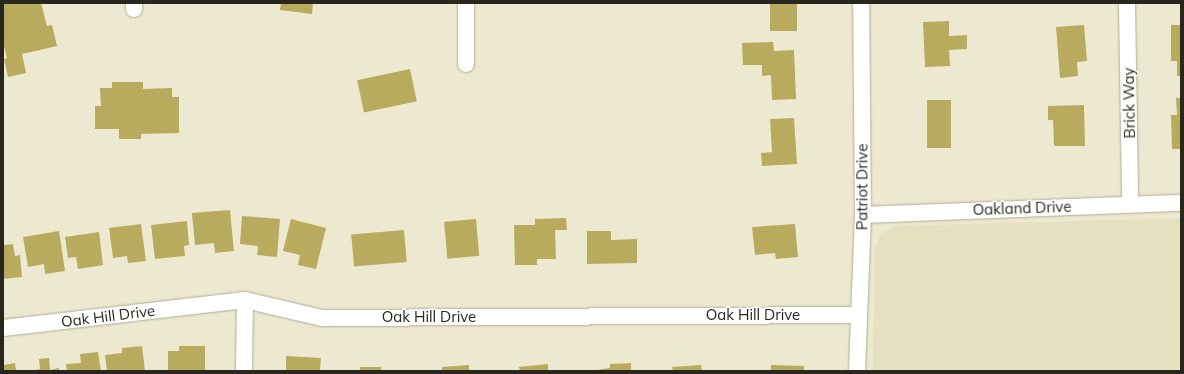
<!DOCTYPE html>
<html>
<head>
<meta charset="utf-8">
<style>
  body { margin:0 }
  #map { position:relative; width:1184px; height:374px; overflow:hidden; background:#ede9d1; font-family:Mulish,sans-serif }
  div>[style] { position:absolute }
  [style*='--x'] { left:calc(var(--x)*1px); top:calc(var(--y)*1px); width:calc(var(--w)*1px); rotate:calc(var(--a)*1deg) }
  .built>* { inset:0; background:#e5e0c0 }
  .building>* { inset:0; background:#b8ab5e; transform-origin:0 0 }
  .roads { filter:drop-shadow(0 0 1px #b1ad96) drop-shadow(0 0 1px #b1ad96) }
  .minor>* { height:16px; margin:-8px; padding:0 8px; transform-origin:8px; border-radius:8px; background:#fff }
  span { translate:-50% -50%; white-space:nowrap; text-align:center; line-height:1.15; -webkit-text-stroke:3px #fff; paint-order:stroke }
  .street-label { font-size:15px; color:#28261d }
  .frame { position:absolute; inset:0; border:4px solid #28261d; pointer-events:none }
</style>
</head>
<body>
<div id="map">
  <div class="built">
    <div style="clip-path:polygon(1181px 218px,1181px 371px,873px 371px,875px 248px,880px 234px,896px 226px)"></div>
  </div>
  <div class="building">
    <div style="clip-path:polygon(3px 3px,41px 3px,47px 26px,52px 25px,57px 46px,22px 54px,26px 73px,8px 77px,4px 59px,7px 58px,3px 42px)"></div>
    <div style="clip-path:polygon(281px 3px,313px 3px,312px 14px,280px 10px)"></div>
    <div style="left:770px;top:3px;width:27px;height:28px"></div>
    <div style="clip-path:polygon(949px 21px,949px 36px,967px 35px,967px 49px,949px 50px,950px 66px,925px 67px,923px 22px)"></div>
    <div style="clip-path:polygon(1084px 25px,1087px 61px,1077px 62px,1078px 76px,1060px 78px,1056px 27px)"></div>
    <div style="clip-path:polygon(1171px 25px,1181px 25px,1181px 76px,1177px 76px,1177px 61px,1171px 61px)"></div>
    <div style="clip-path:polygon(773px 42px,774px 51px,794px 50px,796px 99px,772px 100px,771px 75px,762px 76px,762px 65px,743px 65px,742px 43px)"></div>
    <div style="left:410px;top:69px;width:33px;height:54px;rotate:78deg"></div>
    <div style="clip-path:polygon(112px 82px,143px 82px,143px 89px,172px 88px,172px 97px,179px 97px,179px 133px,141px 134px,141px 139px,119px 139px,119px 129px,95px 129px,95px 106px,101px 106px,100px 88px,112px 88px)"></div>
    <div style="clip-path:polygon(1176px 98px,1181px 98px,1181px 149px,1172px 149px,1171px 115px,1177px 115px)"></div>
    <div style="left:927px;top:100px;width:24px;height:48px"></div>
    <div style="clip-path:polygon(1084px 105px,1085px 146px,1054px 146px,1053px 120px,1048px 120px,1048px 106px)"></div>
    <div style="clip-path:polygon(794px 118px,797px 164px,762px 166px,761px 153px,772px 152px,770px 119px)"></div>
    <div style="clip-path:polygon(230px 210px,234px 251px,215px 253px,214px 243px,195px 245px,192px 213px)"></div>
    <div style="clip-path:polygon(242px 216px,280px 219px,277px 257px,257px 255px,258px 246px,240px 244px)"></div>
    <div style="clip-path:polygon(566px 218px,567px 230px,555px 230px,556px 259px,537px 259px,537px 265px,515px 265px,514px 225px,535px 225px,535px 219px)"></div>
    <div style="clip-path:polygon(291px 219px,326px 228px,316px 269px,298px 265px,300px 255px,283px 251px)"></div>
    <div style="left:476px;top:219px;width:37px;height:32px;rotate:85deg"></div>
    <div style="clip-path:polygon(187px 221px,189px 245px,184px 246px,185px 256px,155px 259px,151px 225px)"></div>
    <div style="clip-path:polygon(141px 224px,146px 261px,128px 263px,127px 256px,113px 258px,109px 228px)"></div>
    <div style="clip-path:polygon(795px 224px,798px 257px,776px 259px,775px 253px,755px 255px,752px 227px)"></div>
    <div style="left:404px;top:230px;width:32px;height:53px;rotate:85deg"></div>
    <div style="clip-path:polygon(59px 231px,65px 271px,45px 274px,44px 264px,28px 267px,23px 237px)"></div>
    <div style="clip-path:polygon(587px 231px,611px 231px,611px 240px,637px 239px,637px 263px,587px 264px)"></div>
    <div style="clip-path:polygon(99px 232px,103px 265px,78px 269px,76px 257px,68px 258px,65px 237px)"></div>
    <div style="clip-path:polygon(13px 244px,15px 256px,20px 255px,22px 277px,3px 279px,3px 245px)"></div>
    <div style="clip-path:polygon(142px 346px,145px 371px,107px 371px,105px 355px,122px 353px,122px 348px)"></div>
    <div style="clip-path:polygon(179px 346px,205px 346px,205px 371px,168px 371px,168px 351px,179px 351px)"></div>
    <div style="clip-path:polygon(98px 352px,101px 371px,67px 371px,66px 364px,81px 363px,80px 354px)"></div>
    <div style="clip-path:polygon(286px 356px,321px 358px,320px 371px,286px 371px)"></div>
    <div style="clip-path:polygon(49px 358px,50px 370px,59px 368px,59px 371px,33px 371px,40px 369px,39px 359px)"></div>
    <div style="clip-path:polygon(15px 363px,16px 371px,3px 371px,3px 365px)"></div>
    <div style="clip-path:polygon(631px 363px,631px 371px,589px 371px,610px 368px,610px 364px)"></div>
    <div style="clip-path:polygon(548px 364px,548px 371px,520px 371px,519px 367px)"></div>
    <div style="clip-path:polygon(469px 365px,469px 371px,442px 371px,442px 367px)"></div>
    <div style="clip-path:polygon(701px 365px,702px 371px,673px 371px,672px 367px)"></div>
    <div style="clip-path:polygon(771px 365px,804px 366px,804px 371px,771px 371px)"></div>
    <div style="left:360px;top:367px;width:21px;height:4px"></div>
  </div>
  <div class="roads">
    <div class="minor">
      <div style="--x:466;--y:3;--w:61;--a:90"></div>
      <div style="--x:1127;--y:3;--w:201;--a:89.1"></div>
      <div style="--x:134;--y:9;--w:6;--a:-90"></div>
      <div style="--x:863;--y:215;--w:318;--a:-2.2"></div>
      <div style="--x:3;--y:328;--w:244;--a:-6.6"></div>
      <div style="--x:245;--y:300;--w:79;--a:13.2"></div>
      <div style="--x:322;--y:318;--w:537;--a:-0.32"></div>
      <div style="--x:244;--y:371;--w:71;--a:-89.2"></div>
      <div style="--x:857;--y:371;--w:156;--a:-87.8"></div>
      <div style="--x:863;--y:215;--w:212;--a:-90.5"></div>
    </div>
  </div>
  <div class="street-label">
    <span style="left:1129px;top:103px;rotate:-91deg">Brick Way</span>
    <span style="left:862px;top:187px;rotate:-90deg">Patriot Drive</span>
    <span style="left:1022px;top:208px;rotate:-2deg">Oakland Drive</span>
    <span style="left:753px;top:315px">Oak Hill Drive</span>
    <span style="left:108px;top:316px;rotate:-7deg">Oak Hill Drive</span>
    <span style="left:429px;top:317px">Oak Hill Drive</span>
  </div>
  <div class="frame"></div>
</div>
</body>
</html>
